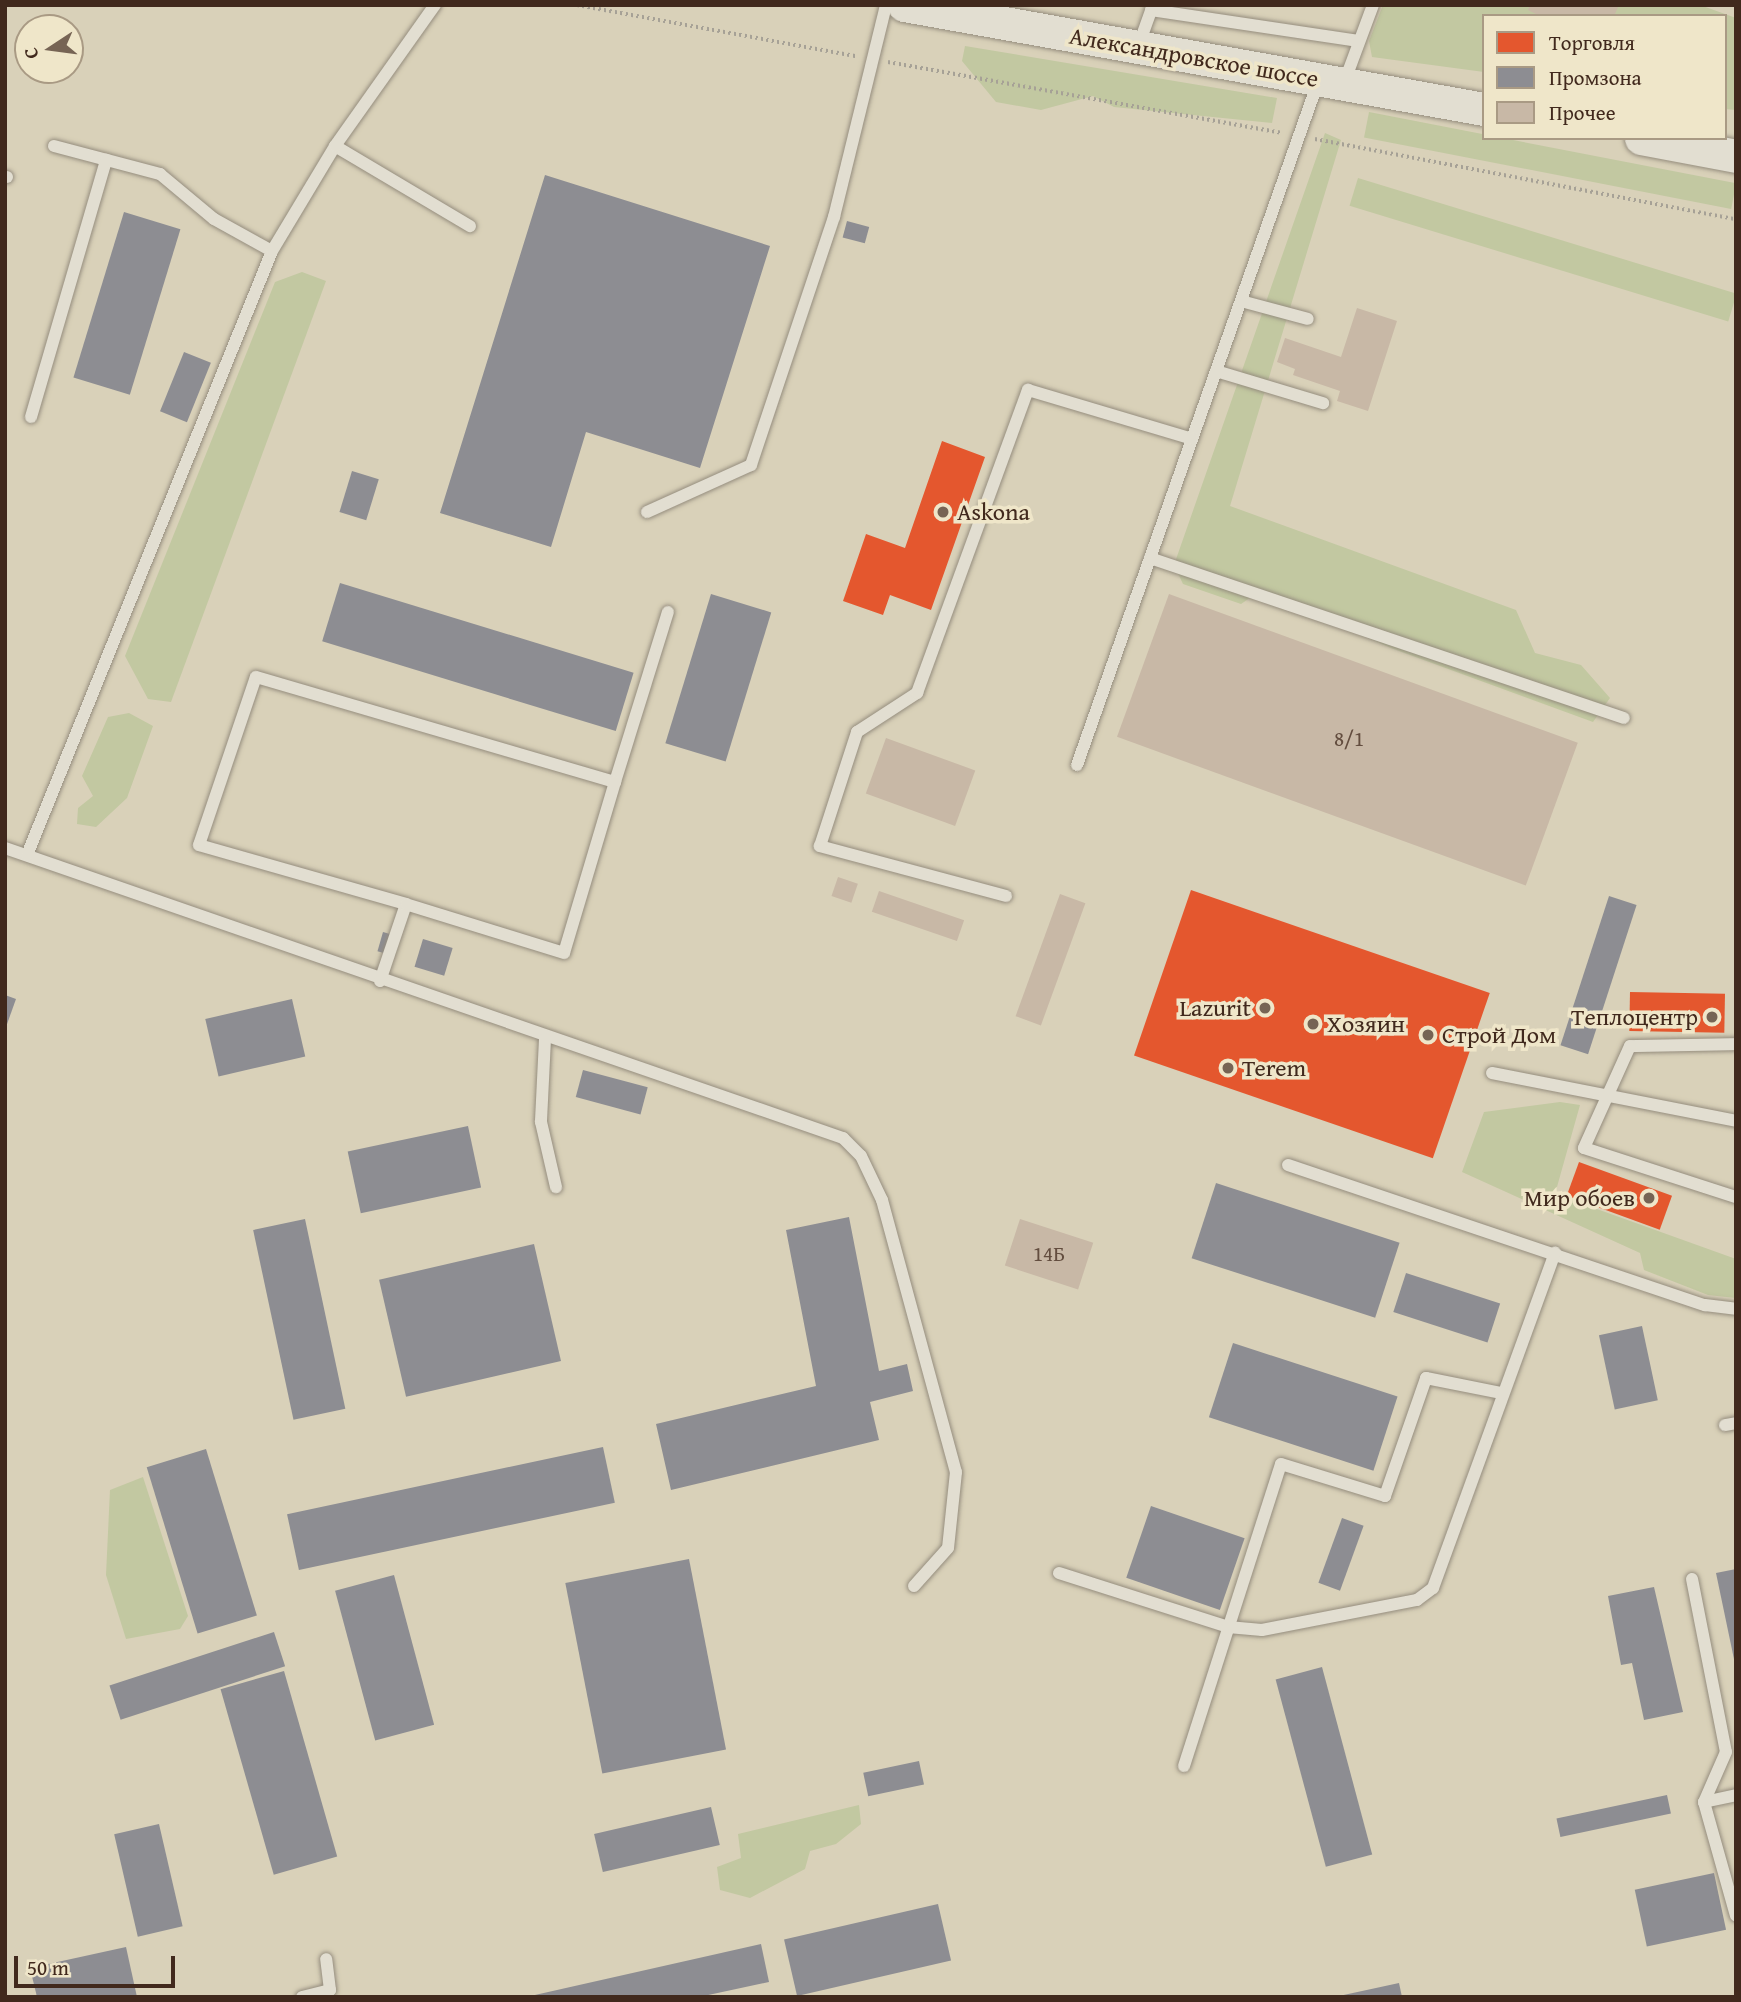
<!DOCTYPE html>
<html>
<head>
<meta charset="utf-8">
<style>
  body { margin:0 }
  #map { position:relative; width:1741px; height:2002px; overflow:hidden; background:#d9d1b9; font-family:"Gentium Book Plus",serif }
  div>[style] { position:absolute }
  [style*='--x'] { left:calc(var(--x)*1px); top:calc(var(--y)*1px); width:calc(var(--w)*1px); rotate:calc(var(--a)*1deg) }
  .green>* { inset:0; background:#c2c8a1; transform-origin:0 0 }
  .shops>* { inset:0; background:#e4572e; transform-origin:0 0 }
  .industry>* { inset:0; background:#8d8d92; transform-origin:0 0 }
  .building>* { inset:0; background:#c8b8a6; transform-origin:0 0 }
  .path>* { height:3.5px; margin-top:-1.75px; transform-origin:0; background:repeating-linear-gradient(90deg,#a6a196 0 2px,transparent 0 5.5px) }
  .roads { filter:drop-shadow(0 0 2px #958d7e) drop-shadow(0 0 2px #958d7e) }
  .service>* { height:12px; margin:-6px; padding:0 6px; transform-origin:6px; border-radius:6px; background:#e2ded1 }
  .secondary>* { height:33px; margin:-16.5px; padding:0 16.5px; transform-origin:16.5px; border-radius:16.5px; background:#e2ded1 }
  .dots>* { width:19px; height:19px; translate:-50% -50%; box-sizing:border-box; border:4px solid #efe6c9; border-radius:50% }
  span { translate:-50% -50%; white-space:nowrap; text-align:center; line-height:1.15; -webkit-text-stroke:7px #efe6c9; paint-order:stroke }
  .number-label { font-size:21px; color:#634d3f }
  .number-label span { -webkit-text-stroke-width:0 }
  .street-label { font-size:24px; color:#41291d }
  .poi-label { font-size:24px; color:#41291d }
  .left { translate:0 -50%; text-align:left }
  .right { translate:-100% -50%; text-align:right }
  .frame { position:absolute; inset:0; border:7px solid #41291d; pointer-events:none }
  .legend { position:absolute; left:1482px; top:14px; width:245px; height:126px; box-sizing:border-box; background:#efe6c9; border:2px solid #a99a84; margin:0; padding:9px 12px; list-style:none; font-size:21px; color:#41291d }
  .legend li { display:flex; align-items:center; gap:14px; height:35px }
  .legend b { width:35px; border:2px solid #a99a84 }
  .north { position:absolute; left:14px; top:14px; width:70px; height:70px; box-sizing:border-box; background:#efe6c9; border:2px solid #a99a84; border-radius:50%; rotate:257deg; font-size:19px; font-weight:700; line-height:28px; text-align:center; color:#41291d }
  .north::after { content:''; display:block; margin:auto; width:24px; height:32px; background:#766454; clip-path:polygon(50% 0,100% 100%,50% 72%,0 100%) }
  .scale { position:absolute; left:14px; top:1956px; width:161px; height:32px; box-sizing:border-box; border:4px solid #41291d; border-top:0; padding-left:9px; font-size:21px; line-height:24px; white-space:nowrap; color:#41291d; -webkit-text-stroke:5px #efe6c9; paint-order:stroke }
</style>
</head>
<body>
<div id="map">
  <div class="green">
    <div style="clip-path:polygon(1383px 5px,1700px 5px,1736px 18px,1736px 110px,1725px 109px,1725px 16px,1484px 16px,1484px 72px,1372px 57px,1369px 41px)"></div>
    <div style="clip-path:polygon(965px 46px,1277px 98px,1272px 123px,1114px 107px,1093px 96px,1041px 110px,996px 102px,962px 61px)"></div>
    <div style="left:1369px;top:112px;width:374px;height:26px;rotate:11deg"></div>
    <div style="clip-path:polygon(1325px 133px,1341px 140px,1230px 506px,1516px 610px,1535px 653px,1581px 665px,1610px 698px,1593px 722px,1391px 648px,1260px 591px,1241px 604px,1183px 584px,1174px 565px)"></div>
    <div style="left:1358px;top:178px;width:396px;height:29px;rotate:17deg"></div>
    <div style="clip-path:polygon(302px 272px,326px 281px,171px 702px,148px 699px,125px 656px,275px 282px)"></div>
    <div style="clip-path:polygon(129px 713px,153px 726px,127px 798px,96px 827px,77px 824px,78px 808px,93px 796px,82px 776px,108px 717px)"></div>
    <div style="clip-path:polygon(1560px 1102px,1580px 1105px,1555px 1194px,1736px 1259px,1736px 1298px,1708px 1295px,1644px 1270px,1640px 1253px,1462px 1172px,1484px 1112px)"></div>
    <div style="clip-path:polygon(143px 1477px,188px 1616px,180px 1629px,126px 1639px,106px 1575px,110px 1490px)"></div>
    <div style="clip-path:polygon(859px 1805px,861px 1824px,836px 1844px,810px 1851px,805px 1869px,750px 1898px,720px 1890px,717px 1867px,741px 1858px,738px 1834px)"></div>
  </div>
  <div class="shops">
    <div style="clip-path:polygon(942px 441px,985px 457px,931px 610px,890px 595px,883px 615px,843px 601px,866px 534px,905px 548px)"></div>
    <div style="left:1191px;top:890px;width:316px;height:175px;rotate:19deg"></div>
    <div style="left:1630px;top:992px;width:95px;height:39px;rotate:1deg"></div>
    <div style="left:1579px;top:1162px;width:99px;height:36px;rotate:20deg"></div>
  </div>
  <div class="industry">
    <div style="clip-path:polygon(545px 175px,770px 246px,700px 468px,586px 432px,551px 547px,440px 513px)"></div>
    <div style="left:124px;top:212px;width:59px;height:173px;rotate:17deg"></div>
    <div style="left:847px;top:221px;width:23px;height:17px;rotate:15deg"></div>
    <div style="left:184px;top:352px;width:29px;height:64px;rotate:22deg"></div>
    <div style="left:352px;top:471px;width:28px;height:43px;rotate:17deg"></div>
    <div style="left:340px;top:583px;width:307px;height:61px;rotate:17deg"></div>
    <div style="left:711px;top:594px;width:63px;height:156px;rotate:17deg"></div>
    <div style="left:1609px;top:896px;width:29px;height:157px;rotate:18deg"></div>
    <div style="left:383px;top:932px;width:18px;height:20px;rotate:16deg"></div>
    <div style="left:423px;top:939px;width:31px;height:29px;rotate:17deg"></div>
    <div style="clip-path:polygon(5px 995px,16px 999px,6px 1027px,5px 1027px)"></div>
    <div style="left:292px;top:999px;width:59px;height:89px;rotate:77deg"></div>
    <div style="left:583px;top:1070px;width:67px;height:28px;rotate:15deg"></div>
    <div style="left:468px;top:1126px;width:63px;height:123px;rotate:78deg"></div>
    <div style="left:1216px;top:1183px;width:193px;height:79px;rotate:18deg"></div>
    <div style="clip-path:polygon(849px 1217px,879px 1371px,907px 1364px,913px 1391px,870px 1402px,879px 1440px,671px 1490px,656px 1424px,816px 1386px,786px 1230px)"></div>
    <div style="left:305px;top:1219px;width:194px;height:53px;rotate:78deg"></div>
    <div style="left:534px;top:1244px;width:120px;height:159px;rotate:77deg"></div>
    <div style="left:1406px;top:1273px;width:99px;height:41px;rotate:18deg"></div>
    <div style="left:1642px;top:1326px;width:76px;height:44px;rotate:78deg"></div>
    <div style="left:1233px;top:1343px;width:173px;height:78px;rotate:18deg"></div>
    <div style="left:603px;top:1447px;width:57px;height:323px;rotate:78deg"></div>
    <div style="left:206px;top:1449px;width:174px;height:62px;rotate:73deg"></div>
    <div style="left:1151px;top:1506px;width:99px;height:76px;rotate:19deg"></div>
    <div style="left:1342px;top:1518px;width:23px;height:69px;rotate:20deg"></div>
    <div style="left:689px;top:1559px;width:194px;height:126px;rotate:79deg"></div>
    <div style="clip-path:polygon(1736px 1569px,1736px 1664px,1735px 1664px,1716px 1573px)"></div>
    <div style="left:394px;top:1575px;width:155px;height:61px;rotate:75deg"></div>
    <div style="clip-path:polygon(1654px 1587px,1683px 1712px,1644px 1720px,1632px 1663px,1621px 1665px,1608px 1596px)"></div>
    <div style="left:274px;top:1632px;width:36px;height:173px;rotate:72deg"></div>
    <div style="left:1322px;top:1667px;width:194px;height:48px;rotate:75deg"></div>
    <div style="left:284px;top:1671px;width:193px;height:66px;rotate:74deg"></div>
    <div style="left:919px;top:1761px;width:24px;height:57px;rotate:78deg"></div>
    <div style="left:1667px;top:1795px;width:19px;height:113px;rotate:78deg"></div>
    <div style="left:711px;top:1807px;width:39px;height:120px;rotate:77deg"></div>
    <div style="left:159px;top:1824px;width:105px;height:46px;rotate:77deg"></div>
    <div style="left:1714px;top:1873px;width:58px;height:81px;rotate:78deg"></div>
    <div style="left:938px;top:1904px;width:58px;height:158px;rotate:77deg"></div>
    <div style="clip-path:polygon(761px 1944px,769px 1982px,699px 1997px,526px 1997px)"></div>
    <div style="clip-path:polygon(126px 1947px,137px 1997px,37px 1997px,30px 1968px)"></div>
    <div style="clip-path:polygon(1399px 1983px,1402px 1997px,1339px 1997px,1339px 1996px)"></div>
  </div>
  <div class="building">
    <div style="clip-path:polygon(1530px 5px,1619px 5px,1614px 16px,1540px 16px,1528px 10px)"></div>
    <div style="clip-path:polygon(1357px 308px,1397px 321px,1368px 411px,1337px 401px,1340px 391px,1293px 375px,1295px 369px,1277px 362px,1285px 338px,1341px 357px)"></div>
    <div style="left:1169px;top:594px;width:435px;height:152px;rotate:20deg"></div>
    <div style="left:886px;top:738px;width:95px;height:59px;rotate:20deg"></div>
    <div style="left:838px;top:877px;width:21px;height:20px;rotate:19deg"></div>
    <div style="left:879px;top:891px;width:90px;height:22px;rotate:19deg"></div>
    <div style="left:1060px;top:894px;width:27px;height:130px;rotate:20deg"></div>
    <div style="left:1020px;top:1219px;width:77px;height:49px;rotate:18deg"></div>
  </div>
  <div class="path">
    <div style="--x:577;--y:5;--w:284;--a:10.4"></div>
    <div style="--x:888;--y:62;--w:401;--a:10.2"></div>
    <div style="--x:1315;--y:139;--w:429;--a:10.8"></div>
  </div>
  <div class="roads">
    <div class="service">
      <div style="--x:1151;--y:10;--w:210;--a:8.5"></div>
      <div style="--x:1138;--y:47;--w:45;--a:-70.3"></div>
      <div style="--x:1344;--y:83;--w:83;--a:-69.6"></div>
      <div style="--x:54;--y:146;--w:110;--a:14.8"></div>
      <div style="--x:160;--y:174;--w:70;--a:39.8"></div>
      <div style="--x:214;--y:219;--w:66;--a:28.9"></div>
      <div style="--x:335;--y:146;--w:157;--a:30.7"></div>
      <div style="--x:5;--y:177;--w:2;--a:0"></div>
      <div style="--x:1241;--y:301;--w:69;--a:15"></div>
      <div style="--x:1216;--y:371;--w:112;--a:16.7"></div>
      <div style="--x:31;--y:417;--w:268;--a:-73.7"></div>
      <div style="--x:647;--y:512;--w:114;--a:-24.3"></div>
      <div style="--x:751;--y:465;--w:262;--a:-71.5"></div>
      <div style="--x:834;--y:217;--w:218;--a:-76.2"></div>
      <div style="--x:1150;--y:558;--w:500;--a:18.65"></div>
      <div style="--x:1077;--y:765;--w:724;--a:-70.56"></div>
      <div style="--x:615;--y:782;--w:178;--a:-72.7"></div>
      <div style="--x:5;--y:848;--w:887;--a:19.09"></div>
      <div style="--x:843;--y:1138;--w:25;--a:45"></div>
      <div style="--x:861;--y:1156;--w:49;--a:64.5"></div>
      <div style="--x:882;--y:1200;--w:282;--a:74.8"></div>
      <div style="--x:956;--y:1472;--w:76;--a:96"></div>
      <div style="--x:948;--y:1548;--w:51;--a:131.8"></div>
      <div style="--x:27;--y:855;--w:652;--a:-67.92"></div>
      <div style="--x:272;--y:251;--w:122;--a:-59"></div>
      <div style="--x:335;--y:146;--w:173;--a:-54.7"></div>
      <div style="--x:1006;--y:896;--w:193;--a:-165"></div>
      <div style="--x:820;--y:846;--w:120;--a:-72"></div>
      <div style="--x:857;--y:732;--w:72;--a:-33"></div>
      <div style="--x:917;--y:693;--w:323;--a:-69.9"></div>
      <div style="--x:1028;--y:390;--w:171;--a:16.6"></div>
      <div style="--x:380;--y:981;--w:81;--a:-71.3"></div>
      <div style="--x:406;--y:904;--w:215;--a:-164.1"></div>
      <div style="--x:199;--y:845;--w:177;--a:-71.3"></div>
      <div style="--x:256;--y:677;--w:374;--a:16.3"></div>
      <div style="--x:615;--y:782;--w:178;--a:106.6"></div>
      <div style="--x:564;--y:953;--w:165;--a:-162.8"></div>
      <div style="--x:545;--y:1039;--w:83;--a:92.8"></div>
      <div style="--x:541;--y:1122;--w:67;--a:77"></div>
      <div style="--x:1736;--y:1044;--w:106;--a:178.9"></div>
      <div style="--x:1630;--y:1046;--w:112;--a:114.3"></div>
      <div style="--x:1584;--y:1148;--w:160;--a:17.9"></div>
      <div style="--x:1492;--y:1073;--w:249;--a:11.1"></div>
      <div style="--x:1288;--y:1165;--w:440;--a:18.6"></div>
      <div style="--x:1705;--y:1305;--w:31;--a:7"></div>
      <div style="--x:1725;--y:1425;--w:11;--a:-10"></div>
      <div style="--x:1059;--y:1573;--w:177;--a:17.7"></div>
      <div style="--x:1228;--y:1627;--w:34;--a:5"></div>
      <div style="--x:1262;--y:1630;--w:158;--a:-11"></div>
      <div style="--x:1417;--y:1600;--w:20;--a:-37"></div>
      <div style="--x:1433;--y:1588;--w:357;--a:-70"></div>
      <div style="--x:1692;--y:1579;--w:176;--a:78.9"></div>
      <div style="--x:1726;--y:1752;--w:55;--a:113.7"></div>
      <div style="--x:1704;--y:1802;--w:118;--a:74.3"></div>
      <div style="--x:1184;--y:1766;--w:317;--a:-72.2"></div>
      <div style="--x:1281;--y:1464;--w:109;--a:17.1"></div>
      <div style="--x:1385;--y:1496;--w:125;--a:-70.8"></div>
      <div style="--x:1426;--y:1378;--w:76;--a:11.3"></div>
      <div style="--x:1704;--y:1802;--w:33;--a:-12"></div>
      <div style="--x:302;--y:1997;--w:29;--a:-14"></div>
      <div style="--x:330;--y:1990;--w:31;--a:-97"></div>
    </div>
    <div class="secondary">
      <div style="--x:904;--y:5;--w:589;--a:10.17"></div>
      <div style="--x:1641;--y:138;--w:97;--a:10.7"></div>
    </div>
  </div>
  <div class="dots">
    <div style="left:943px;top:512px;background:#766454"></div>
    <div style="left:1265px;top:1008px;background:#766454"></div>
    <div style="left:1712px;top:1017px;background:#766454"></div>
    <div style="left:1313px;top:1024px;background:#766454"></div>
    <div style="left:1428px;top:1035px;background:#766454"></div>
    <div style="left:1228px;top:1068px;background:#766454"></div>
    <div style="left:1649px;top:1198px;background:#766454"></div>
  </div>
  <div class="number-label">
    <span style="left:1349px;top:739px">8/1</span>
    <span style="left:1049px;top:1254px">14Б</span>
  </div>
  <div class="street-label">
    <span style="left:1194px;top:57px;rotate:10deg">Александровское шоссе</span>
  </div>
  <div class="poi-label">
    <span class="left" style="left:957px;top:512px">Askona</span>
    <span class="right" style="left:1251px;top:1008px">Lazurit</span>
    <span class="right" style="left:1698px;top:1017px">Теплоцентр</span>
    <span class="left" style="left:1327px;top:1024px">Хозяин</span>
    <span class="left" style="left:1442px;top:1035px">Строй Дом</span>
    <span class="left" style="left:1242px;top:1068px">Terem</span>
    <span class="right" style="left:1635px;top:1198px">Мир обоев</span>
  </div>
  <div class="frame"></div>
  <ul class="legend">
  <li><b style="height:19px;background:#e4572e"></b>Торговля</li>
  <li><b style="height:19px;background:#8d8d92"></b>Промзона</li>
  <li><b style="height:19px;background:#c8b8a6"></b>Прочее</li>
  </ul>
  <div class="north">С</div>
  <div class="scale">50 m</div>
</div>
</body>
</html>
